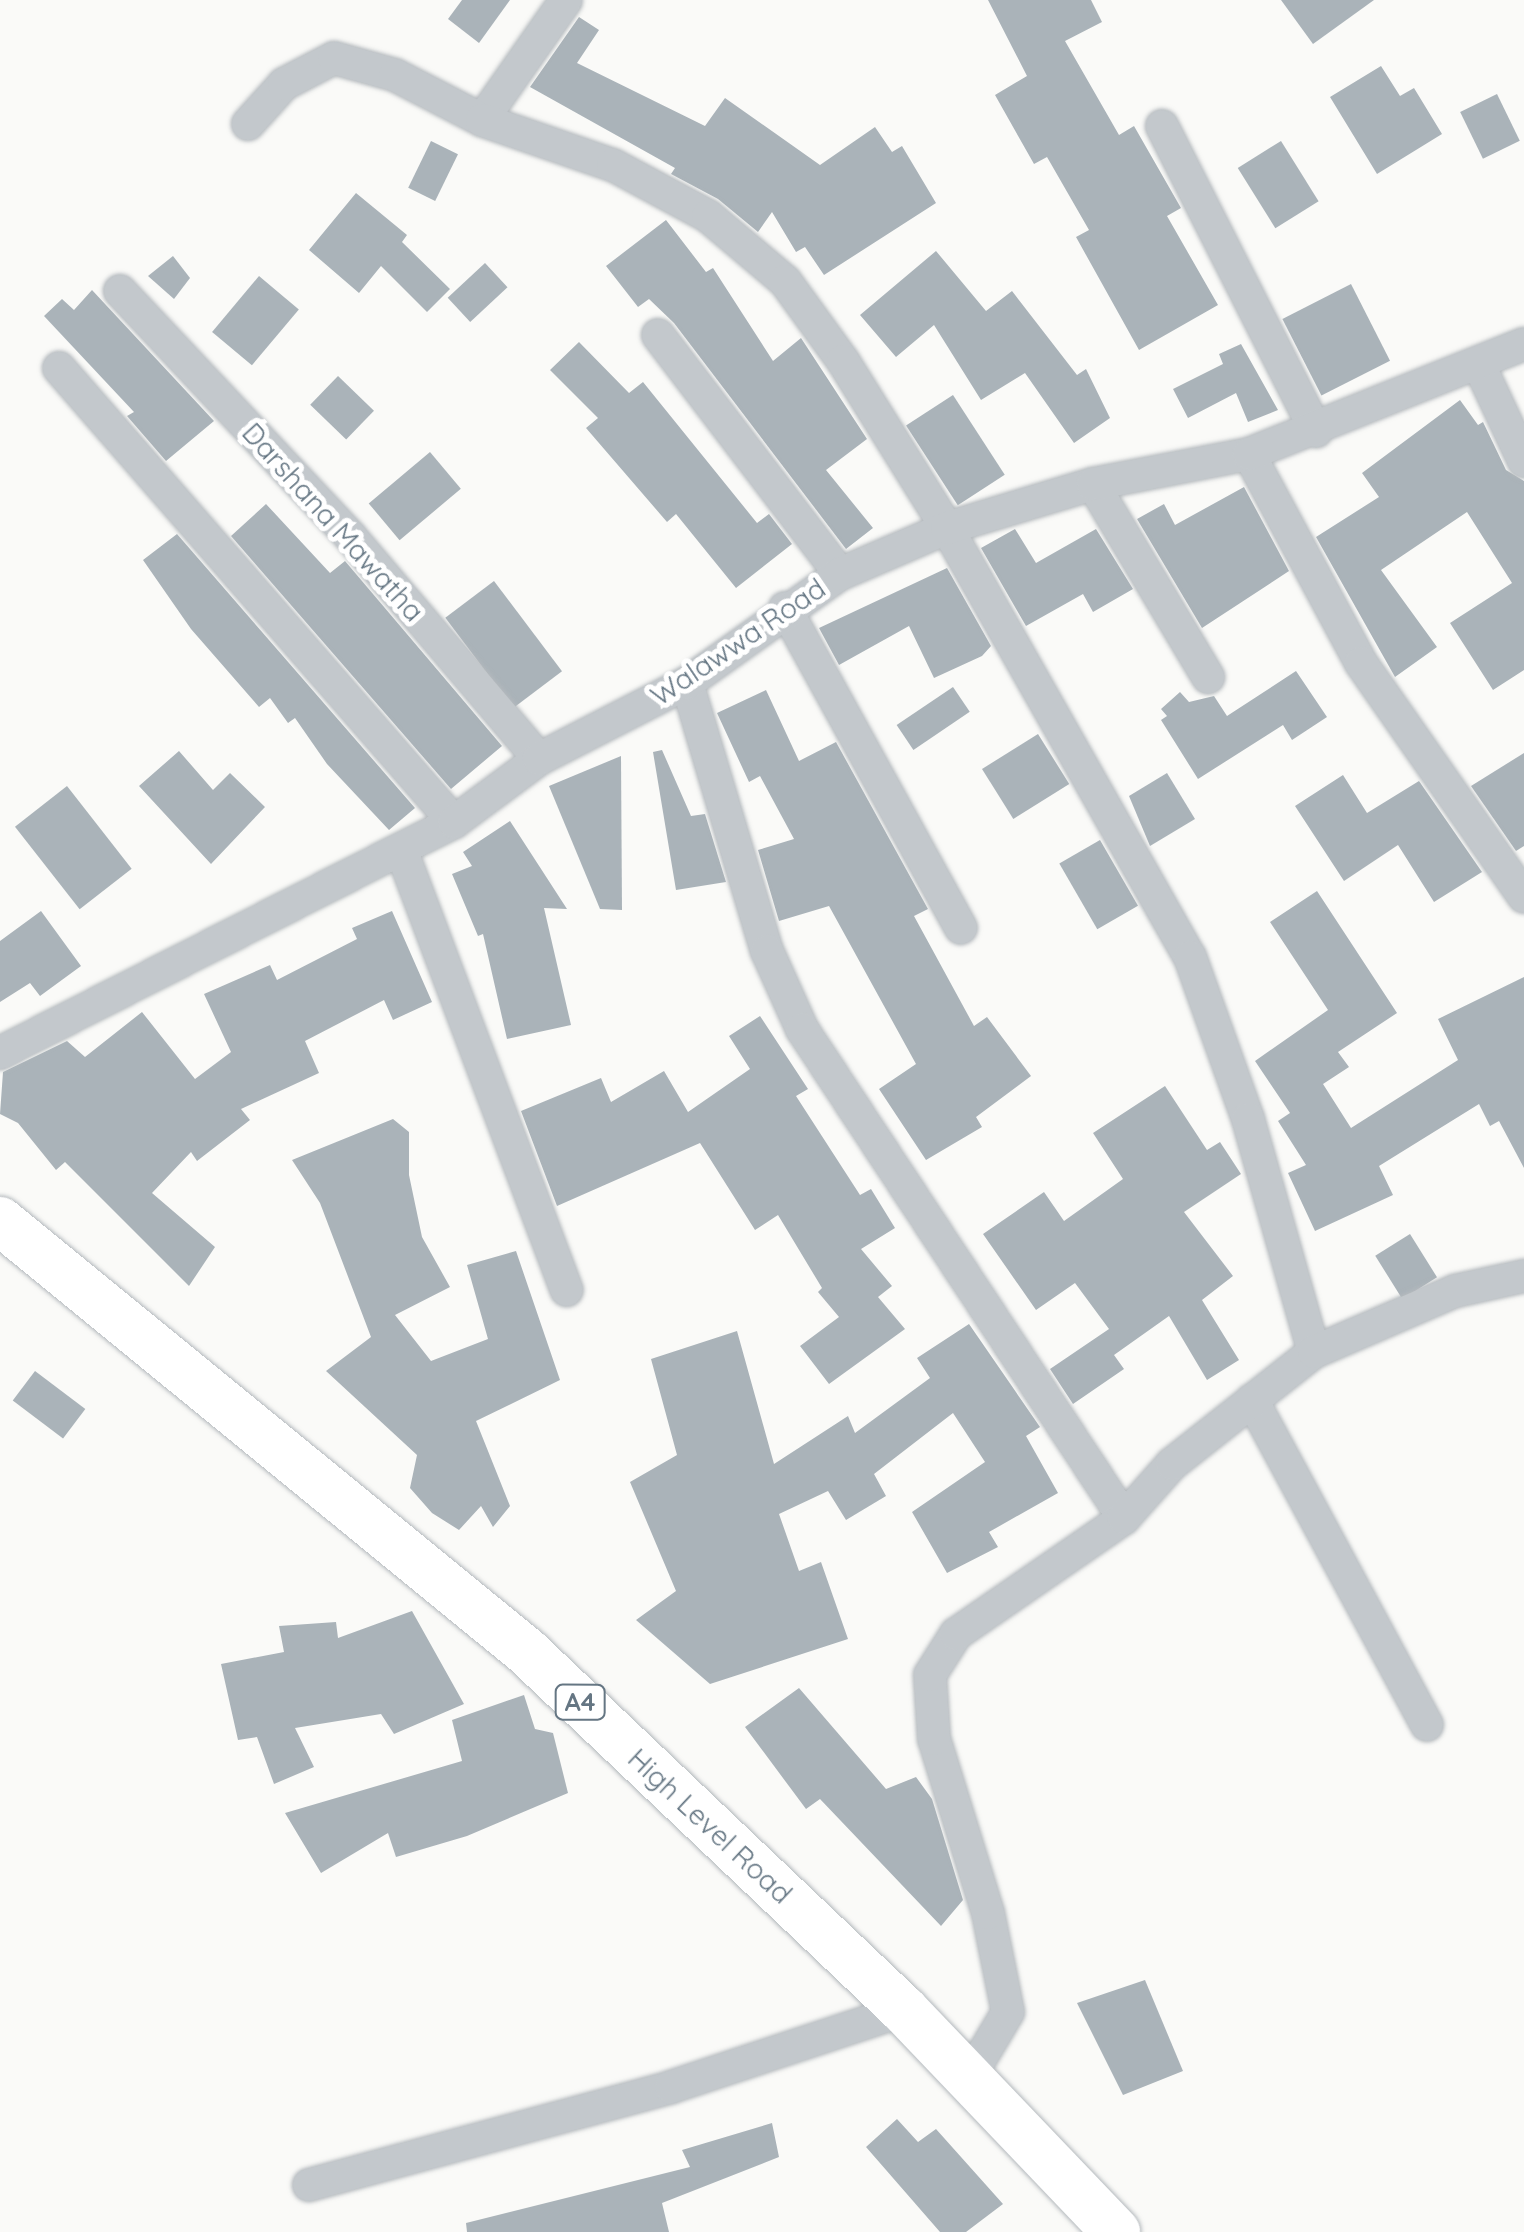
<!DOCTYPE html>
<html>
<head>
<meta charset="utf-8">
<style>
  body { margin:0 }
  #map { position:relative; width:1524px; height:2232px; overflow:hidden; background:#fafaf8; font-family:Quicksand,sans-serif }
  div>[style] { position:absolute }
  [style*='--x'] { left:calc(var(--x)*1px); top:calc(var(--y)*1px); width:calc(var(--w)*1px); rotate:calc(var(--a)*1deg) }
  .building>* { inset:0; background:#aab3b9; transform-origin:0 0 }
  .roads { filter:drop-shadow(0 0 2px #b4b9bd) drop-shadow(0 0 2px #b4b9bd) }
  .minor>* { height:32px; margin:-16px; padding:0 16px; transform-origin:16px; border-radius:16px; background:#c3c8cc }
  .highway>* { height:48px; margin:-24px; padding:0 24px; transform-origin:24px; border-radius:24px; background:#fff }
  span { translate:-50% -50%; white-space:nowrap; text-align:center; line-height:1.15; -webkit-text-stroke:10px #fff; paint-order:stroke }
  .shield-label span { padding:2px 8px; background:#fff; border:2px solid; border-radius:8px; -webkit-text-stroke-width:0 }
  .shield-label { font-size:25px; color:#657683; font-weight:700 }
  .street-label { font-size:28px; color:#657683 }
</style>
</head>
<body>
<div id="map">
  <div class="building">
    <div style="clip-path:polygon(462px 0,510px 0,479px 43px,448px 19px)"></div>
    <div style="clip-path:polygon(988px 0,1091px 0,1102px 22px,1065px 41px,1119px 135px,1134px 126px,1181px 208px,1167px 216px,1218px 305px,1139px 350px,1076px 237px,1089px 230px,1047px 157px,1034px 164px,995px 95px,1027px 76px)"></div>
    <div style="clip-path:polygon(1281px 0,1374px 0,1313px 44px)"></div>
    <div style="clip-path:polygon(579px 17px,599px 30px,577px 63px,705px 126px,725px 98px,820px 165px,875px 127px,892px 152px,902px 146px,936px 203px,824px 275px,805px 247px,796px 252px,772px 212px,758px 232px,718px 199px,671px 174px,675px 168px,530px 87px)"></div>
    <div style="clip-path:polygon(1381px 66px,1400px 96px,1414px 88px,1442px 134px,1377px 174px,1330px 97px)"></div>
    <div style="left:1497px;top:94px;width:52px;height:41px;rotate:64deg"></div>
    <div style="left:431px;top:141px;width:30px;height:52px;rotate:26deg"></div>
    <div style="left:1281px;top:141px;width:71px;height:51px;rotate:58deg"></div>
    <div style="clip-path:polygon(356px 193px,407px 235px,402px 242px,450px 289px,427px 312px,381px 266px,359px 293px,309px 250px)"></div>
    <div style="clip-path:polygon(666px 220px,706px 272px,713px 268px,773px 361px,801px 338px,867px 439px,826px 470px,873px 528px,846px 549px,674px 323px,649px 299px,638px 307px,606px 266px)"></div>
    <div style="clip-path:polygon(936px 251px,986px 311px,1012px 291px,1077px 375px,1086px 369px,1110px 418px,1074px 443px,1025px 373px,981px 400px,934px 325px,896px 357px,860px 315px)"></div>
    <div style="clip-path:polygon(173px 256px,190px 278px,174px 299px,148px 276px)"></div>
    <div style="left:485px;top:263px;width:33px;height:51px;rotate:47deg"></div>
    <div style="left:259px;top:276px;width:52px;height:73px;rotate:40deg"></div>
    <div style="left:1351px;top:284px;width:86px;height:77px;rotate:63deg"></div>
    <div style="clip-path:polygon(92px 290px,214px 421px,166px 461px,127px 416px,134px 412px,44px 316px,62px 299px,74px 310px)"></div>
    <div style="clip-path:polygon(579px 342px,629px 393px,643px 382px,757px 523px,769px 514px,792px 544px,736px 588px,676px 514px,667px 522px,586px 428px,598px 418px,550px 370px)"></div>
    <div style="clip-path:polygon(1241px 344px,1278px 410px,1248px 422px,1236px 393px,1188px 418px,1173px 389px,1223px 364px,1219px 354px)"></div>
    <div style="left:338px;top:376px;width:50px;height:40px;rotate:44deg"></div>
    <div style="left:953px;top:395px;width:95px;height:56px;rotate:57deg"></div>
    <div style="clip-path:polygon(1460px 400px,1478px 425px,1483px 422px,1506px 470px,1524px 481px,1524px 670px,1493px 690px,1450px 623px,1512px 583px,1467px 512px,1381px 570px,1437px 647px,1395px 677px,1316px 537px,1379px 497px,1362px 473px)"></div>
    <div style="left:430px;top:452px;width:48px;height:80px;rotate:50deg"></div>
    <div style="clip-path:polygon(1244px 487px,1289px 571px,1202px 628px,1137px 519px,1164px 504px,1175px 525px)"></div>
    <div style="clip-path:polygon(266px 504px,330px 573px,345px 561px,502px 746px,451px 789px,231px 536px)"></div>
    <div style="clip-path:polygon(1015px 529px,1036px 563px,1096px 529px,1133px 589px,1093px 612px,1083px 594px,1026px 626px,981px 548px)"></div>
    <div style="clip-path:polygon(177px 534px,415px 808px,389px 830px,327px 764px,295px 718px,288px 723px,270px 698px,259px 707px,191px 629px,143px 560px)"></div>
    <div style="clip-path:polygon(947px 568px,991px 646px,982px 656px,934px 678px,909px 626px,839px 665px,819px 628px)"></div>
    <div style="left:494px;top:581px;width:113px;height:61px;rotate:53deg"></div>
    <div style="clip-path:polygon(1296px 671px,1327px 717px,1292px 740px,1283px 725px,1198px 779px,1161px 720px,1167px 716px,1161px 709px,1180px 692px,1189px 702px,1214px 696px,1227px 716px)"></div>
    <div style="left:953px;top:687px;width:30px;height:68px;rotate:56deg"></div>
    <div style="clip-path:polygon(766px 690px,799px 761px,836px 742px,928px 909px,914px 916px,974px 1026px,987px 1017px,1031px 1076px,976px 1117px,982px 1127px,926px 1160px,879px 1089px,916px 1064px,829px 906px,779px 921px,758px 850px,794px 839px,760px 776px,749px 782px,717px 713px)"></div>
    <div style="left:1038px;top:734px;width:59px;height:66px;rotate:58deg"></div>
    <div style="clip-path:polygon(662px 750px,691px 816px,705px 814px,726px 882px,676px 890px,653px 752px)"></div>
    <div style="clip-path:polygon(179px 751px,213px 790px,230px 773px,265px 807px,211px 864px,139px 786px)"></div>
    <div style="clip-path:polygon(1524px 753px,1524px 846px,1516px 851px,1471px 786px)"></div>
    <div style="clip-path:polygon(621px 756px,622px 910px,600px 909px,549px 786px)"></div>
    <div style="clip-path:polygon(1167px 773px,1195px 819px,1150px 846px,1129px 796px)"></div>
    <div style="clip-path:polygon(1343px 775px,1367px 813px,1419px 781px,1482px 872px,1434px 902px,1398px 845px,1344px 881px,1295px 806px)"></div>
    <div style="left:67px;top:786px;width:105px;height:66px;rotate:52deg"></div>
    <div style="clip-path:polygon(510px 821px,567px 909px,544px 908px,571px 1025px,507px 1039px,483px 934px,478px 936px,452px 874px,472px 866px,463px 852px)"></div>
    <div style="left:1100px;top:840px;width:76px;height:47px;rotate:60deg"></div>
    <div style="clip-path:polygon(1317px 891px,1397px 1013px,1338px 1052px,1349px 1067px,1323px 1084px,1351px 1128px,1458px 1060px,1438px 1019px,1524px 977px,1524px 1168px,1499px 1121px,1490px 1126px,1479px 1104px,1379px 1166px,1393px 1195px,1315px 1231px,1288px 1173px,1306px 1165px,1278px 1121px,1290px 1113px,1255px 1061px,1328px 1010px,1270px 922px)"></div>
    <div style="clip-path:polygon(41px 911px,81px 966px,40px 996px,30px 983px,0 1002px,0 941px)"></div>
    <div style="clip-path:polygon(392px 911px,432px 1002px,393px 1020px,384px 1000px,305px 1041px,319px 1073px,241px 1109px,250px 1120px,197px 1161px,191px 1152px,152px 1193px,215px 1247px,189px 1286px,65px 1162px,56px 1170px,18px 1123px,0 1114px,3px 1072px,67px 1041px,85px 1057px,142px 1012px,195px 1079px,231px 1052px,204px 994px,270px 965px,277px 980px,357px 939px,352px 928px)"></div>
    <div style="clip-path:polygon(760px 1016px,808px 1089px,796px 1096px,860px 1195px,871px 1189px,895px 1228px,861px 1249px,892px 1286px,878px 1297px,905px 1329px,829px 1384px,800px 1346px,839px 1317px,818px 1292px,822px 1288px,778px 1215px,755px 1230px,700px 1143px,557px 1206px,521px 1111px,601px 1078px,611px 1102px,664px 1071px,688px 1112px,750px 1069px,729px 1036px)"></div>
    <div style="clip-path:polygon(1165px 1086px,1207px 1150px,1220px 1142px,1241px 1174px,1184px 1212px,1233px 1276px,1202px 1300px,1239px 1360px,1207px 1380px,1169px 1316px,1114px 1355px,1124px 1369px,1073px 1404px,1050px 1369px,1109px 1329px,1075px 1283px,1036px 1310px,983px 1234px,1044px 1192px,1064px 1221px,1123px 1179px,1093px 1133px)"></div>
    <div style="clip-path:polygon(393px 1119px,409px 1132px,409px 1175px,422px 1237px,450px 1287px,395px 1315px,431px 1361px,488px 1339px,467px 1265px,516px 1251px,560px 1380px,476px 1421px,510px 1506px,493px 1527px,481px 1506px,459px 1530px,432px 1513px,410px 1488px,417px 1455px,326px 1371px,371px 1337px,320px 1203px,292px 1160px)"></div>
    <div style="left:1410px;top:1234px;width:51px;height:41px;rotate:58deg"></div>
    <div style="clip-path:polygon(969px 1324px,1040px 1427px,1026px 1436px,1058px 1493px,989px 1532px,998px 1547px,947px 1573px,912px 1512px,985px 1462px,953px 1413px,874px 1474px,886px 1496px,846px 1520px,828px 1491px,779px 1514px,799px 1571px,821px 1562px,848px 1639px,710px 1684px,636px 1620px,676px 1591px,630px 1482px,677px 1455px,651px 1359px,737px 1331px,774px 1464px,848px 1416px,855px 1433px,930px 1378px,917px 1358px)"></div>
    <div style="left:35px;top:1371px;width:63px;height:37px;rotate:37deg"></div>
    <div style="clip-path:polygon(412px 1611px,464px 1704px,394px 1734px,381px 1714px,295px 1728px,314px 1767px,274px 1784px,257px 1737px,238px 1740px,221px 1664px,284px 1652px,279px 1626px,336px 1622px,338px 1638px)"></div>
    <div style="clip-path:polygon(799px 1688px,886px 1789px,916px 1777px,932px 1799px,963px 1900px,941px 1926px,820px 1799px,806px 1809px,745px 1727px)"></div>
    <div style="clip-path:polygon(524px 1695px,535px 1729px,553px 1733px,568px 1793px,467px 1836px,396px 1857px,388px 1833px,321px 1873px,285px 1813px,462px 1761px,452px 1720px)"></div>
    <div style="clip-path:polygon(1145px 1980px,1183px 2071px,1123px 2095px,1077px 2003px)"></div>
    <div style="clip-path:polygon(897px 2119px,918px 2142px,936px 2129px,1003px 2204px,966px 2232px,940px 2232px,866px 2147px)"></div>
    <div style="clip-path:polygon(772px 2123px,779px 2157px,662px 2203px,669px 2232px,467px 2232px,466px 2223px,690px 2167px,682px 2150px)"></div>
  </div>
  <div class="roads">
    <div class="minor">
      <div style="--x:482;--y:120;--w:146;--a:-55"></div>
      <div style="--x:248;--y:124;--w:54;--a:-48"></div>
      <div style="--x:284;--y:84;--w:56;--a:-27.5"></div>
      <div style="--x:334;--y:58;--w:63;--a:15.6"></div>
      <div style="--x:395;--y:75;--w:98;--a:27.3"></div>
      <div style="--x:482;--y:120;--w:139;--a:19"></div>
      <div style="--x:613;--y:165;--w:108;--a:28.2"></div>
      <div style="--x:708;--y:216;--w:101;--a:40.2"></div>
      <div style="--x:785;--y:281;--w:99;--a:54.1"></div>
      <div style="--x:843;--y:361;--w:197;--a:58.1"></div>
      <div style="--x:947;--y:528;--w:493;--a:60.5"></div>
      <div style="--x:1190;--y:957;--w:172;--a:70.3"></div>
      <div style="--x:1248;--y:1119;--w:242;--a:74.2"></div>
      <div style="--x:1162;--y:126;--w:342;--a:63.2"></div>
      <div style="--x:120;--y:291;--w:336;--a:46.8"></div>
      <div style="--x:350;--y:536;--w:292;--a:49.7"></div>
      <div style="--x:658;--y:335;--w:300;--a:52.7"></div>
      <div style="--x:1480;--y:367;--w:104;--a:64.9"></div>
      <div style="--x:59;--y:368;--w:602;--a:48.98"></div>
      <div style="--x:1249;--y:454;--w:237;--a:61.8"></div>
      <div style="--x:1361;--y:663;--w:285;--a:55.1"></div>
      <div style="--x:1093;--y:484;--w:225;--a:59.2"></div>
      <div style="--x:785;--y:608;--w:365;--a:61.2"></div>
      <div style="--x:687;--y:683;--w:280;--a:73.4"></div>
      <div style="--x:767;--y:951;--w:85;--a:65.8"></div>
      <div style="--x:802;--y:1029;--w:585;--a:56.64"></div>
      <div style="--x:402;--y:852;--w:468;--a:69.4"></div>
      <div style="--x:0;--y:1053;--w:509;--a:-26.97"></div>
      <div style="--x:454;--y:822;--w:106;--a:-36.5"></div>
      <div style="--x:539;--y:759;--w:166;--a:-27.2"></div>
      <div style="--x:687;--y:683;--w:188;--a:-35.5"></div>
      <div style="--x:840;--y:574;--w:116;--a:-23.3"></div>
      <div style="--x:947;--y:528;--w:152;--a:-16.8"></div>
      <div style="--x:1093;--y:484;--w:159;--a:-10.9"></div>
      <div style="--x:1249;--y:454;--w:296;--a:-21.8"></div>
      <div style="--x:1252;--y:1400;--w:369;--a:61.7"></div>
      <div style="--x:970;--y:2076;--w:74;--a:-59.3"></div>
      <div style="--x:1008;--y:2012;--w:101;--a:-101.4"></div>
      <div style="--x:988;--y:1913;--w:182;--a:-107.2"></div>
      <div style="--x:934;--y:1739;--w:64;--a:-93.6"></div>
      <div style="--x:930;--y:1675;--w:49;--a:-57.6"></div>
      <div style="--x:956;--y:1634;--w:204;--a:-34.6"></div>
      <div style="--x:1124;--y:1518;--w:72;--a:-48.4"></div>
      <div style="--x:1172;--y:1464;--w:181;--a:-38.3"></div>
      <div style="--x:1314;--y:1352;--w:154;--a:-23.4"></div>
      <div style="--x:1455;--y:1291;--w:71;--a:-12.3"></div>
      <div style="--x:309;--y:2185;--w:375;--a:-15.1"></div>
      <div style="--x:671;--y:2087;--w:245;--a:-18.3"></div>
    </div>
    <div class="highway">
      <div style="--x:0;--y:1221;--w:679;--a:39.27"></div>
      <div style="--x:526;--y:1651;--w:521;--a:43.52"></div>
      <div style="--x:904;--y:2010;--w:307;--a:46.3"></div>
    </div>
  </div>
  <div class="shield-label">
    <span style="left:580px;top:1702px">A4</span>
  </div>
  <div class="street-label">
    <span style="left:333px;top:522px;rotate:48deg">Darshana Mawatha</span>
    <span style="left:738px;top:642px;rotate:-34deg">Walawwa Road</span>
    <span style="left:710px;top:1826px;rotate:43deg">High Level Road</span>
  </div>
</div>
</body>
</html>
